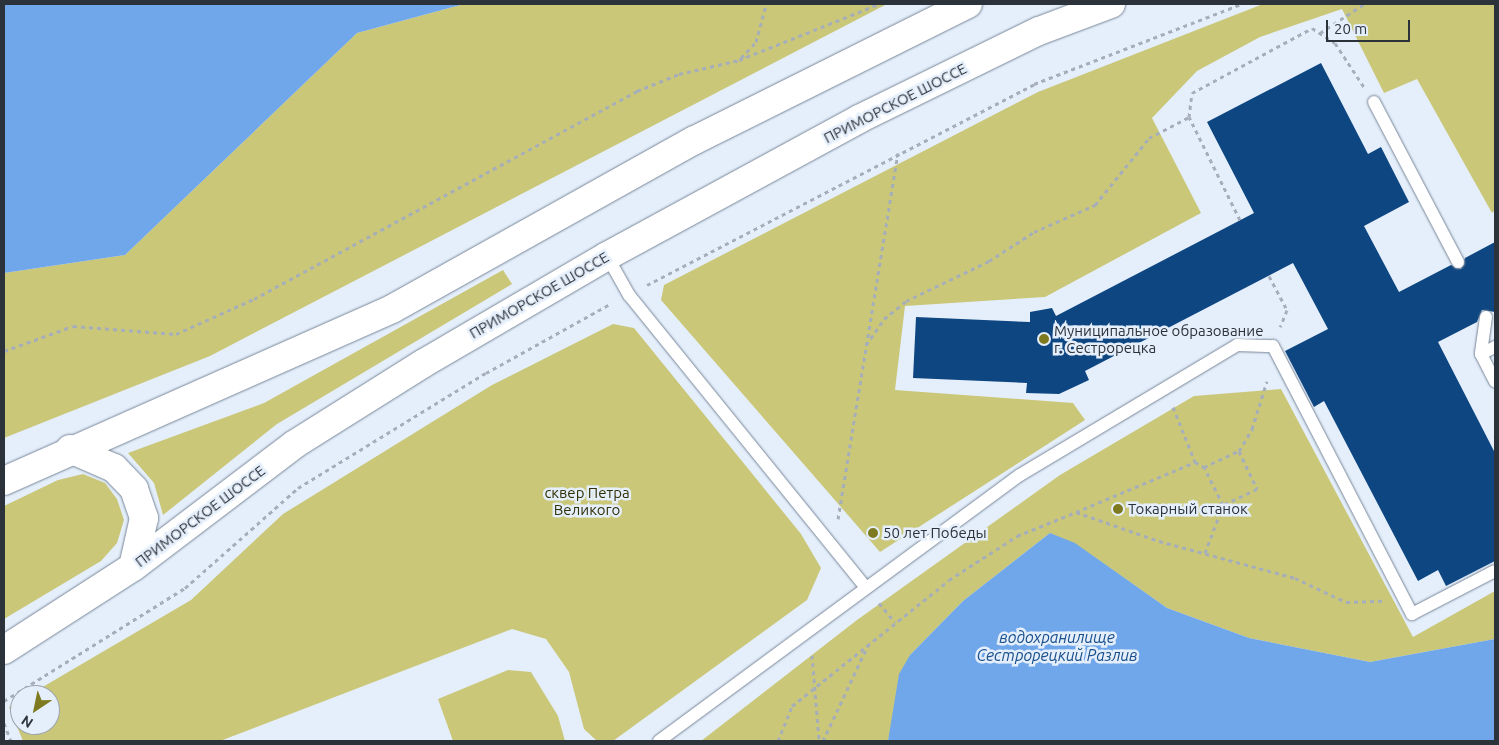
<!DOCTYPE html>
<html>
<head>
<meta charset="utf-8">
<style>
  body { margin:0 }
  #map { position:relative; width:1499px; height:745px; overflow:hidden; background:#e5effb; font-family:Ubuntu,sans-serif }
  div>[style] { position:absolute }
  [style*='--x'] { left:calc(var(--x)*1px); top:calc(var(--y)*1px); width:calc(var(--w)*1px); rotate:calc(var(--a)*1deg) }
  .green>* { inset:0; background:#cac779 }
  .water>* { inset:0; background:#70a7ea }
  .building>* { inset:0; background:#0e4682 }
  .path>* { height:3px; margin-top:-1.5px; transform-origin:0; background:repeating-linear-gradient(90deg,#a6aeb9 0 4px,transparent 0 8px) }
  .roads { filter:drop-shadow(0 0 1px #788699) drop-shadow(0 0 1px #788699) }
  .lane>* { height:12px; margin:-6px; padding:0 6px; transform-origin:6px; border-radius:6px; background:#fff }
  .highway>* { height:28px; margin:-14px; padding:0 14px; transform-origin:14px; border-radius:14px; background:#fff }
  .dots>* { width:14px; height:14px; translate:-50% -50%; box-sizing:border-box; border:2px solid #e5effb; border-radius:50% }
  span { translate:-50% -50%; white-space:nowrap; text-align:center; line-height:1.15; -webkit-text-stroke:5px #e5effb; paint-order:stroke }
  .street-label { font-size:15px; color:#2c323a }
  .poi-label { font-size:15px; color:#2c323a }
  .left { translate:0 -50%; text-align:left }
  .park-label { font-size:15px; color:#323007 }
  .water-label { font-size:16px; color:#184f8c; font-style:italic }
  .frame { position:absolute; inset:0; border:5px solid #2c323a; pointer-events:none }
  .north { position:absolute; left:10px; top:685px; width:50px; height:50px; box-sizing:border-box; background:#e5effb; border:1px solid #9ba3ae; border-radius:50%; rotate:214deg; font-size:14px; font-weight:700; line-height:20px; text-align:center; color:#2c323a }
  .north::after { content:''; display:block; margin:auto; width:18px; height:22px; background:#7e7a20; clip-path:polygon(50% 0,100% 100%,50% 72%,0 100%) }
  .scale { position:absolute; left:1326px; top:20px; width:84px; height:22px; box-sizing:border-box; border:2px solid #2c323a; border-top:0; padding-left:6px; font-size:15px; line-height:18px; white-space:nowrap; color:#2c323a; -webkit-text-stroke:4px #e5effb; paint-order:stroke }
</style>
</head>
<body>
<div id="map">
  <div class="green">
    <div style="clip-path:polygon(464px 4px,887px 4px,210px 356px,4px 438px,4px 273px,125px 255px,357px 33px)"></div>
    <div style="clip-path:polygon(1263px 4px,1495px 4px,1495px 210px,1492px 213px,1417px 79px,1384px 93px,1342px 9px,1260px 37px,1197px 71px,1152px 118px,1201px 213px,1045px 297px,905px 306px,895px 390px,1073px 403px,1085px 420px,880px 552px,661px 300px,664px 285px,1038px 92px)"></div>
    <div style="clip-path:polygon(503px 270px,512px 284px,277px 424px,163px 515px,154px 483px,128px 453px,264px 403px)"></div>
    <div style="clip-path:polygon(613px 324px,634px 328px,801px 534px,821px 568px,807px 600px,613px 741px,597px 741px,584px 729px,569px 672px,546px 639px,512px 629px,220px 741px,23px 741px,9px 707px,20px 700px,20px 725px,50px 725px,50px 695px,29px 695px,191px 600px,283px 514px,492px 385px)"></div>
    <div style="clip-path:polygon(1281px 389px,1413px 637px,1495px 591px,1495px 639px,1370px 662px,1249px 638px,1167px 608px,1090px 554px,1050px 533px,963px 601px,910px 655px,888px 741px,701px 741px,857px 620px,1060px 475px,1194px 396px)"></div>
    <div style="clip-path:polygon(83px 474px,105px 483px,117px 499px,124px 520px,117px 543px,101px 561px,4px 619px,4px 506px,58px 480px)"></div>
    <div style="clip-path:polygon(508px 670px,531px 672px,558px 716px,565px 741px,453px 741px,438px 699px)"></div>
  </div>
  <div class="water">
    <div style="clip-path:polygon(4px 4px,464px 4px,357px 33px,125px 255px,4px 273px)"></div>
    <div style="clip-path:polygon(1050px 533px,1075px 543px,1167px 608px,1249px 638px,1370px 662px,1495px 639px,1495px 741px,888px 741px,899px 674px,910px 655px,963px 601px)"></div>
  </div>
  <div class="building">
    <div style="clip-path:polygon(1321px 63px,1368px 154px,1381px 147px,1409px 202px,1364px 226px,1399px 292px,1451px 265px,1461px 269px,1465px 258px,1495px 242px,1495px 312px,1482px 310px,1477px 322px,1438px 342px,1495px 453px,1495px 561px,1446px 586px,1438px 570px,1418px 581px,1324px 401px,1314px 407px,1285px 351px,1328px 329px,1293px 263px,1085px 371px,1089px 380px,1059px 394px,1026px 393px,1027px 383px,913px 378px,916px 317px,1030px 322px,1030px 312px,1052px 308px,1056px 316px,1254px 213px,1207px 122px)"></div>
  </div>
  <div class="path">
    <div style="--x:1320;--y:33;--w:53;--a:-33.4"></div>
    <div style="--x:741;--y:58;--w:22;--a:-47"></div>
    <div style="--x:756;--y:42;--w:39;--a:-75"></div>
    <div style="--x:1240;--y:220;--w:115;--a:-116.3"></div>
    <div style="--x:1189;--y:117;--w:24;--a:-83"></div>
    <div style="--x:1192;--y:93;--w:136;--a:-28.4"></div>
    <div style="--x:1312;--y:28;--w:27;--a:33"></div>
    <div style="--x:1335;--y:43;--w:53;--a:56.6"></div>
    <div style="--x:1269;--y:276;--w:38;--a:62"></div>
    <div style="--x:1287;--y:310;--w:18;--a:112"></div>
    <div style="--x:647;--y:285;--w:436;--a:-27.4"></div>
    <div style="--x:1034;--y:84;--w:222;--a:-21.1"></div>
    <div style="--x:866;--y:345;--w:32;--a:-55"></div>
    <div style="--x:884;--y:319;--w:28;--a:-39"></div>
    <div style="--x:906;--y:301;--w:92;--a:-25.7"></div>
    <div style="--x:989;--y:261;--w:54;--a:-32.8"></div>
    <div style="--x:1034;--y:232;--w:67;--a:-23.9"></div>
    <div style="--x:1095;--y:205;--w:86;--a:-51.1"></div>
    <div style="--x:1149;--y:138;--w:45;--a:-27.7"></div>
    <div style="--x:4;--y:351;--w:73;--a:-19.9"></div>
    <div style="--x:73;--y:326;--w:103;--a:4.4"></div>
    <div style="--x:176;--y:334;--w:85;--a:-24.2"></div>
    <div style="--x:254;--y:299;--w:436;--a:-28.5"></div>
    <div style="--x:637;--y:91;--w:45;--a:-22"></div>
    <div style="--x:679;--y:74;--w:62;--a:-13.1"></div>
    <div style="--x:739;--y:60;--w:151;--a:-21.8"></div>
    <div style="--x:1173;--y:407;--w:59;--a:68.2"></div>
    <div style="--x:1239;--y:451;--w:26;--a:-59"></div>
    <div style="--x:1252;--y:429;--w:50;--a:-72.6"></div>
    <div style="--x:1239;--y:451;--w:42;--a:64.7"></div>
    <div style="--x:1257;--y:489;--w:38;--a:155"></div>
    <div style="--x:1223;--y:505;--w:42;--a:-116.6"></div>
    <div style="--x:1204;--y:467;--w:38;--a:-25"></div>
    <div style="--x:1076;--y:512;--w:129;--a:-22.8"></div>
    <div style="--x:1195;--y:462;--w:10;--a:29"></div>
    <div style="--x:838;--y:519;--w:371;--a:-80.7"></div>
    <div style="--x:1205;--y:553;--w:51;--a:-69.4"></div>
    <div style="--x:879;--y:603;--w:25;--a:50"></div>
    <div style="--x:812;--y:655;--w:86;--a:85.3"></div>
    <div style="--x:4;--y:701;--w:213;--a:-32"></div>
    <div style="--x:185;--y:588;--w:151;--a:-41.5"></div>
    <div style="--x:298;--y:488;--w:220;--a:-31.5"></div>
    <div style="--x:486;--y:373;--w:142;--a:-29.1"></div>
    <div style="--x:4;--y:723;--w:19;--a:69"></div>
    <div style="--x:778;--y:741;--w:38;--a:-68"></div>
    <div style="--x:792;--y:706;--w:201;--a:-38.7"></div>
    <div style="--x:949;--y:580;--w:81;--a:-32.9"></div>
    <div style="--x:1017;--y:536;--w:64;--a:-22.1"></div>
    <div style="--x:1076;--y:512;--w:88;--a:19.3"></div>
    <div style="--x:1159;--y:541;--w:141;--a:15.2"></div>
    <div style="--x:1295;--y:578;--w:56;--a:25.2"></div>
    <div style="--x:1346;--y:602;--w:37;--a:-2"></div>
    <div style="--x:823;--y:741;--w:106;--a:-64.9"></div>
  </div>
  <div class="roads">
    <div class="lane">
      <div style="--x:1374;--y:102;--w:181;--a:62.3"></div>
      <div style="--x:607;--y:256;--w:45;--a:60.6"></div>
      <div style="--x:629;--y:295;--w:375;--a:51"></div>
      <div style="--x:1486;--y:317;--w:37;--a:98"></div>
      <div style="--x:1481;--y:354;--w:31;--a:63"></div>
      <div style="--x:1481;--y:354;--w:16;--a:-27"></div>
      <div style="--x:659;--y:741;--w:448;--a:-36.4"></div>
      <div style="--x:1020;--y:475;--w:253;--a:-30.9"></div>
      <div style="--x:1237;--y:345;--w:36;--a:2"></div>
      <div style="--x:1273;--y:346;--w:302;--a:62.6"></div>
      <div style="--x:1412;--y:614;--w:93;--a:-27.4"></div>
    </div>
    <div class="highway">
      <div style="--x:70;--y:449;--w:48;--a:23.4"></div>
      <div style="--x:114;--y:468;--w:29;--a:46"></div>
      <div style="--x:134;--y:489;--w:31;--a:71"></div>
      <div style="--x:144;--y:518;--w:50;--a:102.7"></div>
      <div style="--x:4;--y:481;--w:424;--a:-23.9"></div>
      <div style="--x:392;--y:309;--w:347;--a:-29.2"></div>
      <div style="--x:695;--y:140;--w:305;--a:-26.5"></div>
      <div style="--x:4;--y:650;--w:153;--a:-32.8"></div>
      <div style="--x:133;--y:567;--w:203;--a:-37.2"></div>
      <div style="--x:295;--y:444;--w:152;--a:-32.1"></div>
      <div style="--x:424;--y:363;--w:212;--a:-30.3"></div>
      <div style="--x:607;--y:256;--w:287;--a:-28.5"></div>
      <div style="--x:859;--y:119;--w:200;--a:-26.1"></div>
      <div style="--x:1039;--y:31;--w:77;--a:-20.6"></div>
    </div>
  </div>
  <div class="dots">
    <div style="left:1044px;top:339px;background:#7e7a20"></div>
    <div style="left:1118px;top:509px;background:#7e7a20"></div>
    <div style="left:873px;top:533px;background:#7e7a20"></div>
  </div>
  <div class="street-label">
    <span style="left:895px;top:103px;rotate:-27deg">ПРИМОРСКОЕ ШОССЕ</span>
    <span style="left:539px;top:295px;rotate:-30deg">ПРИМОРСКОЕ ШОССЕ</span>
    <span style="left:200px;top:516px;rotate:-37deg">ПРИМОРСКОЕ ШОССЕ</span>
  </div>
  <div class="poi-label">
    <span class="left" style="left:1054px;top:339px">Муниципальное образование<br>г. Сестрорецка</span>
    <span class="left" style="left:1128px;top:509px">Токарный станок</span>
    <span class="left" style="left:883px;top:533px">50 лет Победы</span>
  </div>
  <div class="park-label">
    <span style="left:587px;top:501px">сквер Петра<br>Великого</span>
  </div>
  <div class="water-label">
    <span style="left:1057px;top:646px">водохранилище<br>Сестрорецкий Разлив</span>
  </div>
  <div class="frame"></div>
  <div class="north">N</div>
  <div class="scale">20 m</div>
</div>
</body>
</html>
